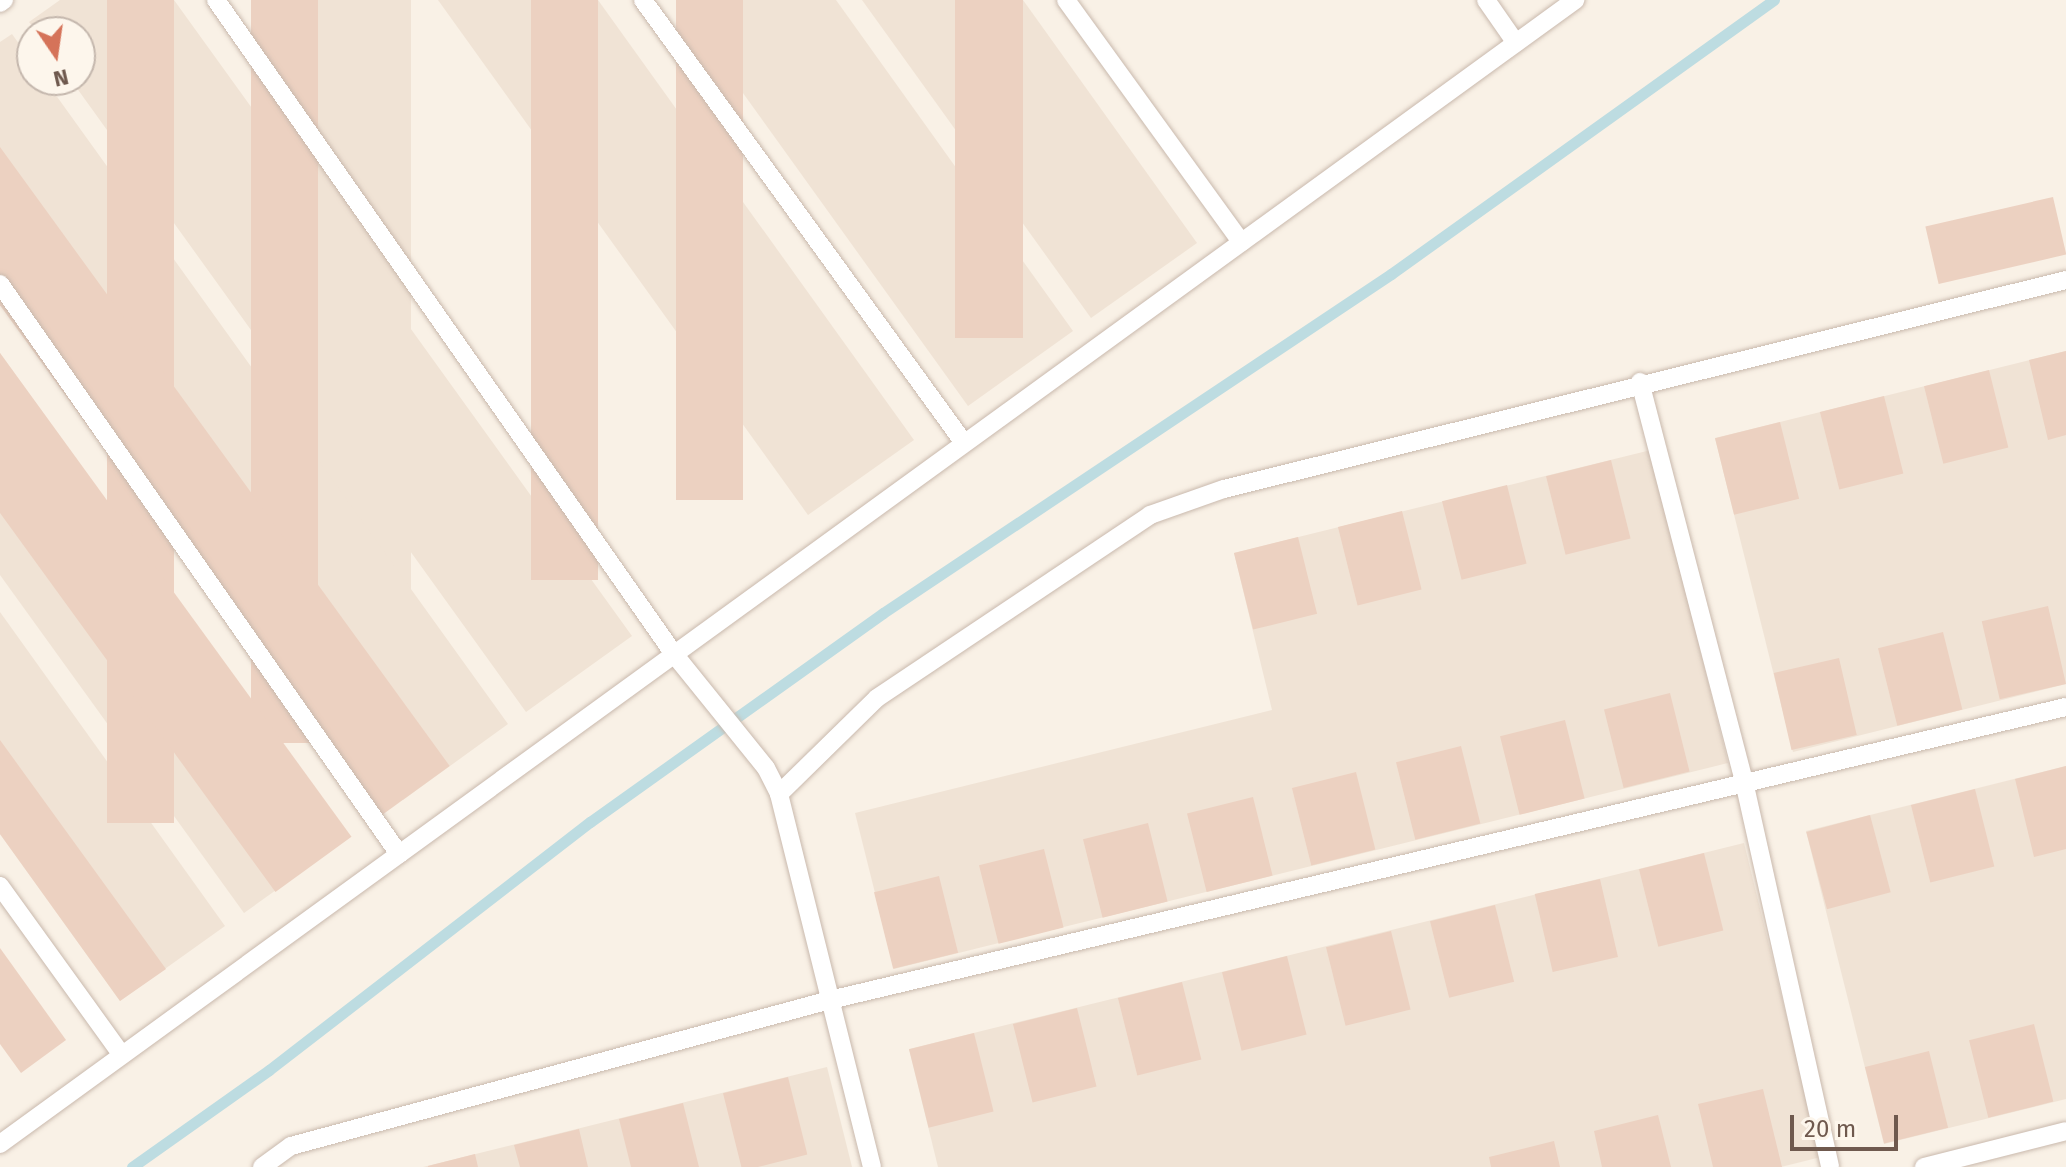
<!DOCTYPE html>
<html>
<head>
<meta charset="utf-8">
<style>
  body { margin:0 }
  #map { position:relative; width:2066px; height:1167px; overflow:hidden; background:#f9f1e6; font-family:"Fira Sans",sans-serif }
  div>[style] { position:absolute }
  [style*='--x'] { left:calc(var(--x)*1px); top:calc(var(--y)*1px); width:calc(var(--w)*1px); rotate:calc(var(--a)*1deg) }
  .residential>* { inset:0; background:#f0e3d5; transform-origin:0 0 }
  .stream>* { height:11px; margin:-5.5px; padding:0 5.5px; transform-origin:5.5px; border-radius:5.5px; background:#bddce1 }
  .building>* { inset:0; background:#ecd1c1; transform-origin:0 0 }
  .roads { filter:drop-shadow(0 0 2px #c9b9ad) drop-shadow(0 0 2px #c9b9ad) }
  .service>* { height:18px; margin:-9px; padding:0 9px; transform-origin:9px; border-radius:9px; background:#fff }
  span { translate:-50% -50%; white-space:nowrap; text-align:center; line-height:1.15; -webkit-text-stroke:6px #fdf6ec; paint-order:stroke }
  .north { position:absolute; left:16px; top:16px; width:80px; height:80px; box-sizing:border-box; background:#fdf6ec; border:2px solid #c4b7ad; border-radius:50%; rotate:167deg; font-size:22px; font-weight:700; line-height:32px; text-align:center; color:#6f594e }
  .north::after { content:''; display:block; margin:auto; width:28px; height:36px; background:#d57359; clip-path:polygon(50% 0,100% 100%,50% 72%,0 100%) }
  .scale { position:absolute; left:1790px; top:1115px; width:108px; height:36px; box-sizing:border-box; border:4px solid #6f594e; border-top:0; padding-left:10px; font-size:24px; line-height:28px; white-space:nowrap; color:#6f594e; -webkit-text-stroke:6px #fdf6ec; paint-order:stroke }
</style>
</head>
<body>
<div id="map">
  <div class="residential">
    <div style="clip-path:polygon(60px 0,174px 0,632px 636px,526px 712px,71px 80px,80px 80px,80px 32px,37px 32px,29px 22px)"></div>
    <div style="left:251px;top:0;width:160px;height:743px"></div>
    <div style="clip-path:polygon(438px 0,598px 0,914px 440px,808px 515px)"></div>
    <div style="clip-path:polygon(676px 0,836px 0,1073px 331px,968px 406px)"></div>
    <div style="clip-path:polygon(862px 0,1023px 0,1197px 243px,1091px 318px)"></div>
    <div style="clip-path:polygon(12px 34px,32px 62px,32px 80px,45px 80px,508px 724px,403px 800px,0 240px,0 42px)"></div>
    <div style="clip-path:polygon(2066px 351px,2066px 684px,1793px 752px,1715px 438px)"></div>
    <div style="clip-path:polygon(0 353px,349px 838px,244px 913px,0 575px)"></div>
    <div style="clip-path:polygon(1651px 450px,1728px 763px,894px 969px,855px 813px,1272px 710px,1234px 553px)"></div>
    <div style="clip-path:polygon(0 612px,225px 926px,120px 1001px,0 834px)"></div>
    <div style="clip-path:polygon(2066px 766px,2066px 1099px,1884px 1144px,1806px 831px)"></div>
    <div style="clip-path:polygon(1744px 843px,1821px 1157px,1781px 1167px,938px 1167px,909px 1049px)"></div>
    <div style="clip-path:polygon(827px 1067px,852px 1167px,423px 1167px)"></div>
  </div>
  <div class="stream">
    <div style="--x:132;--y:1167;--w:168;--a:-35.3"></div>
    <div style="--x:269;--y:1070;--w:406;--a:-37.7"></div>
    <div style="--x:590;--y:822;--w:360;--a:-35.5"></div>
    <div style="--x:883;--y:613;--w:611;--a:-33.72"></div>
    <div style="--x:1391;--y:274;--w:471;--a:-35.6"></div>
  </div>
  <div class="building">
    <div style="left:107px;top:0;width:67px;height:823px"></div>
    <div style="left:251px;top:0;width:67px;height:743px"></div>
    <div style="left:531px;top:0;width:67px;height:580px"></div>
    <div style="left:676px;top:0;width:67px;height:500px"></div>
    <div style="left:955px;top:0;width:68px;height:338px"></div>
    <div style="left:0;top:147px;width:765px;height:93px;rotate:54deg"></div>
    <div style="left:2053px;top:197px;width:59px;height:131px;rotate:77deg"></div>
    <div style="clip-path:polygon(2066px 351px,2066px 435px,2048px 440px,2029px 360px)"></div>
    <div style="left:0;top:353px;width:598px;height:94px;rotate:54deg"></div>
    <div style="left:1989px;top:370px;width:80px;height:67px;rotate:76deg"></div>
    <div style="left:1884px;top:396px;width:80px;height:66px;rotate:76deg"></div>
    <div style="left:1780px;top:422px;width:79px;height:67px;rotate:76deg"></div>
    <div style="left:1611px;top:460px;width:81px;height:67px;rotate:76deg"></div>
    <div style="left:1507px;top:485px;width:81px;height:67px;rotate:76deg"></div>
    <div style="left:1402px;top:511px;width:81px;height:66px;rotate:76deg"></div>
    <div style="left:1298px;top:537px;width:79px;height:66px;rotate:76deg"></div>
    <div style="left:2048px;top:606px;width:80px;height:68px;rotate:77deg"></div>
    <div style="left:1943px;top:632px;width:80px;height:67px;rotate:76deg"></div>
    <div style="left:1839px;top:658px;width:79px;height:67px;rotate:77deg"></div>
    <div style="left:1670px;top:693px;width:81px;height:68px;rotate:76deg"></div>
    <div style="left:1565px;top:720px;width:81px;height:67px;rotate:76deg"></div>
    <div style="clip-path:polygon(0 740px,166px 969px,120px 1001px,0 834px)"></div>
    <div style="left:1461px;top:746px;width:80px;height:67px;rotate:76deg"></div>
    <div style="clip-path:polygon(2066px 766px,2066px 849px,2034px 857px,2015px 779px)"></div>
    <div style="left:1356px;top:772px;width:80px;height:66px;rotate:76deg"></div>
    <div style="left:1975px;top:789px;width:80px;height:66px;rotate:76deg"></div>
    <div style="left:1253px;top:797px;width:81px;height:68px;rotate:76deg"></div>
    <div style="left:1870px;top:815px;width:80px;height:66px;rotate:75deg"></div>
    <div style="left:1148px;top:823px;width:81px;height:67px;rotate:76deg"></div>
    <div style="left:1044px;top:849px;width:81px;height:67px;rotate:76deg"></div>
    <div style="left:1704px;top:853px;width:80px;height:67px;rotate:76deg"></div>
    <div style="left:939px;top:876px;width:79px;height:67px;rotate:76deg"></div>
    <div style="left:1600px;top:879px;width:80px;height:67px;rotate:77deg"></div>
    <div style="left:1495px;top:905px;width:79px;height:67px;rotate:76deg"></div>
    <div style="left:1391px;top:931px;width:81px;height:67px;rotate:76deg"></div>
    <div style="clip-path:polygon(0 948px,66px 1040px,21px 1073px,0 1044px)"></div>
    <div style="left:1287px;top:956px;width:81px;height:67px;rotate:76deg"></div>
    <div style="left:1182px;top:982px;width:80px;height:66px;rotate:76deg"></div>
    <div style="left:1077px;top:1008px;width:81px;height:66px;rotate:76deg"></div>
    <div style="left:2034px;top:1024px;width:80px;height:67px;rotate:76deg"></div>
    <div style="left:974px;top:1033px;width:81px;height:67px;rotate:76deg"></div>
    <div style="left:1929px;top:1051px;width:79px;height:66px;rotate:76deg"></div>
    <div style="left:788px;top:1077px;width:80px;height:67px;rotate:76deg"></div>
    <div style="clip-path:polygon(1763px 1089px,1782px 1167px,1713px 1167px,1698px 1104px)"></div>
    <div style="clip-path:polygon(683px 1103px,699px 1167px,631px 1167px,619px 1119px)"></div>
    <div style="clip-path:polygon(1658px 1115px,1671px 1167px,1602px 1167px,1594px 1131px)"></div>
    <div style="clip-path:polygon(579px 1129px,588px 1167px,520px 1167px,514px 1145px)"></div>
    <div style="clip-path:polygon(1554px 1141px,1560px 1167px,1491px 1167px,1489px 1157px)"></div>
    <div style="clip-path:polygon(475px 1154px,478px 1167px,428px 1167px,428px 1166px)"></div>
  </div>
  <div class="roads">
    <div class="service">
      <div style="--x:216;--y:0;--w:798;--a:55"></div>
      <div style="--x:674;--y:654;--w:146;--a:51.1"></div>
      <div style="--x:766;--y:768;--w:29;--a:63"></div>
      <div style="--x:779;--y:794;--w:384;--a:76"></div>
      <div style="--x:643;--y:0;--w:547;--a:54.07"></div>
      <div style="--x:1066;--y:0;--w:299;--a:54.1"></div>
      <div style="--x:1486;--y:0;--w:52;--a:55.1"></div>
      <div style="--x:0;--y:3;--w:5;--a:-37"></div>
      <div style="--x:0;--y:284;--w:696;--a:55.01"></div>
      <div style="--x:1640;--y:382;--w:417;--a:75.4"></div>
      <div style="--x:1745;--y:786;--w:390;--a:77.4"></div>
      <div style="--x:779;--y:794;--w:137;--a:-44.4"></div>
      <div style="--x:877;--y:698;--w:329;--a:-33.8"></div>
      <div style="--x:1150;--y:515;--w:78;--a:-19.4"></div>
      <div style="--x:1224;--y:489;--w:868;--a:-13.94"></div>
      <div style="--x:0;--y:886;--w:208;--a:54.2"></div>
      <div style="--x:0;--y:1144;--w:1947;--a:-35.99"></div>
      <div style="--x:262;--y:1167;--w:36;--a:-36"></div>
      <div style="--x:291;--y:1146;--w:558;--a:-15.16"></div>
      <div style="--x:830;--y:1000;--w:1270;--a:-13.34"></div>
      <div style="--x:1924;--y:1167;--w:146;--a:-14.2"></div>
    </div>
  </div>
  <div class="north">N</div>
  <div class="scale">20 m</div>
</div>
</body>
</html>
